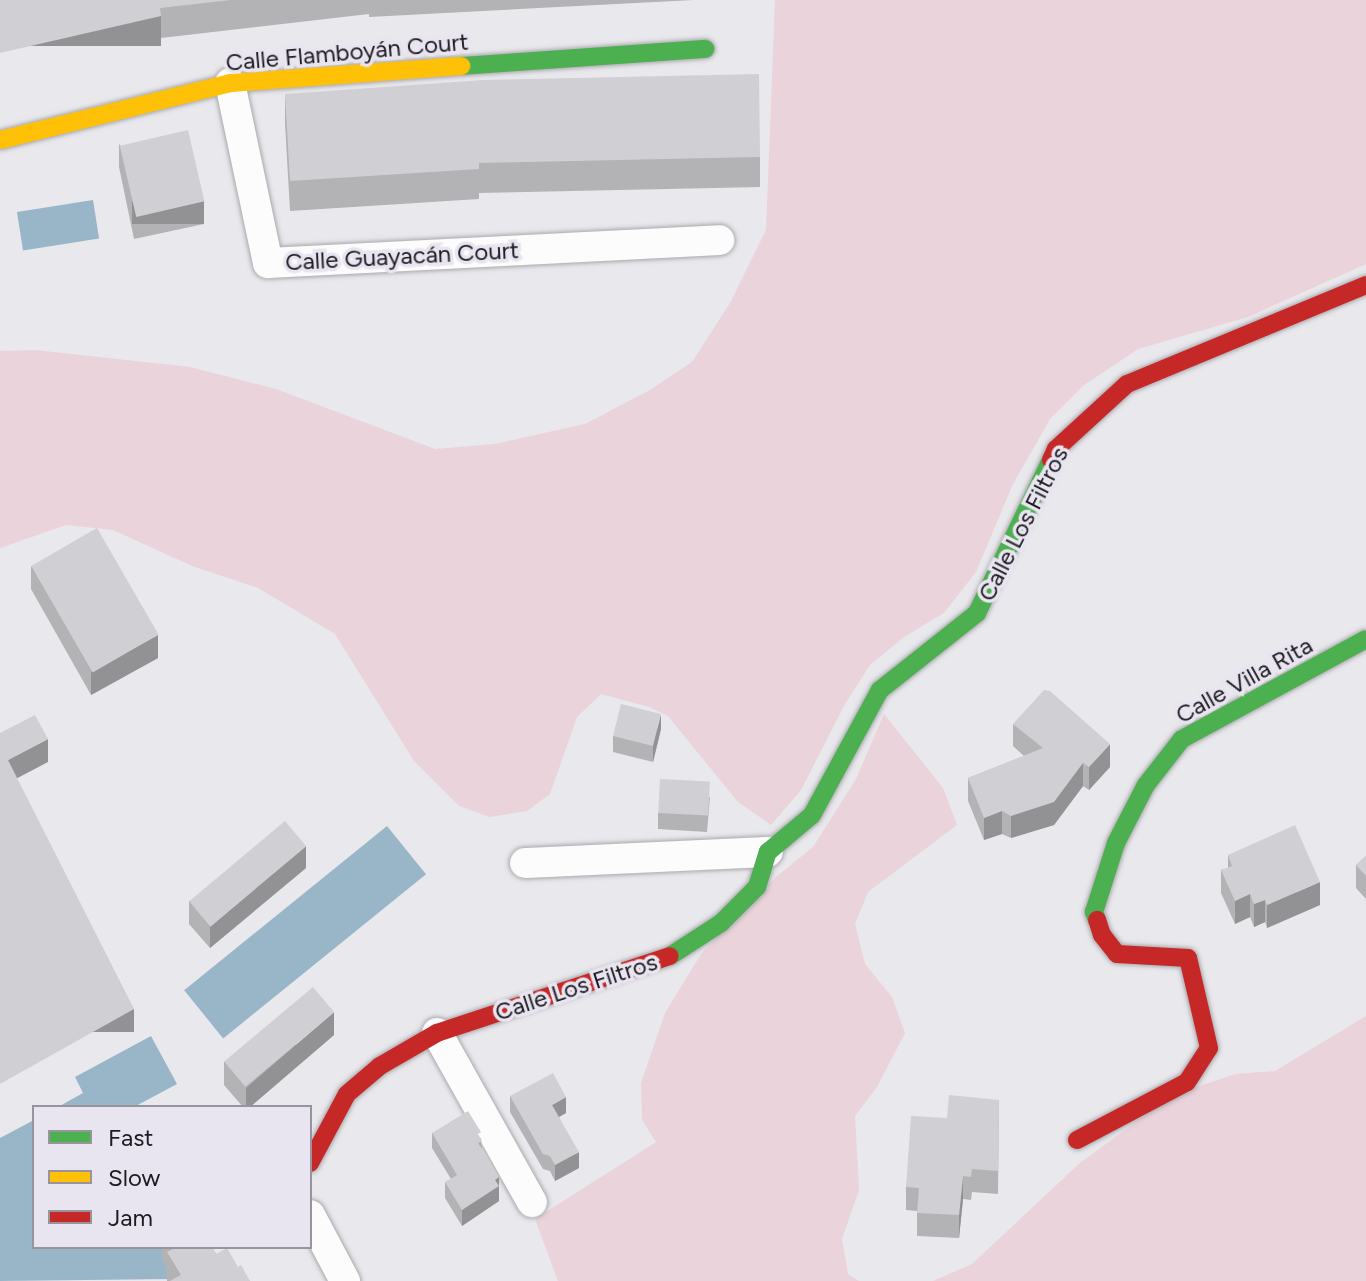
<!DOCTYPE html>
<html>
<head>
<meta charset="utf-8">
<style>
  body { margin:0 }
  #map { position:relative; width:1366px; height:1281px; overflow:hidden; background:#e9e8ed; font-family:Figtree,sans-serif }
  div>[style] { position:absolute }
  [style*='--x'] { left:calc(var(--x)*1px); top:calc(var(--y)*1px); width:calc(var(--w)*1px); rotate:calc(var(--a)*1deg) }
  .green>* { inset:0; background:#ead3da }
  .water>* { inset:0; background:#99b6c8; transform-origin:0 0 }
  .roads { filter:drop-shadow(0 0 2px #aaa9ad) drop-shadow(0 0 2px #aaa9ad) }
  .street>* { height:30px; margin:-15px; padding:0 15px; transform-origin:15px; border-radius:15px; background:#fcfcfc }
  .fast>* { height:18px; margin:-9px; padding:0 9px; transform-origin:9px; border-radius:9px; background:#4caf50 }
  .slow>* { height:18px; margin:-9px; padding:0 9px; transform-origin:9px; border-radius:9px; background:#ffc107 }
  .jam>* { height:18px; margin:-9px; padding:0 9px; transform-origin:9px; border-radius:9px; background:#c62828 }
  .wall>* { inset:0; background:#b3b3b6 }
  .shaded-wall>* { inset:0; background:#929294; transform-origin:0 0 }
  .building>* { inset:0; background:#d0d0d4; transform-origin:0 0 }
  span { translate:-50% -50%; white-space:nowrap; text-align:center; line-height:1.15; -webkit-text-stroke:7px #e8e5f0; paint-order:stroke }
  .street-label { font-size:24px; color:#1d1b20 }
  .legend { position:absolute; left:32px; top:1105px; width:280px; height:144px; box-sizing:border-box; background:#e8e5f0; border:2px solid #97949d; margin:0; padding:10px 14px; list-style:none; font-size:24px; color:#1d1b20 }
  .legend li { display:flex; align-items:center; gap:16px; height:40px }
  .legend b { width:40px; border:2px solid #97949d }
</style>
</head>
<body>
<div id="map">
  <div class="green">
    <div style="clip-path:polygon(775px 0,1366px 0,1366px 264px,1248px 317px,1138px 349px,1084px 385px,1050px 419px,1013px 484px,976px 572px,944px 613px,904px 637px,870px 665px,845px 704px,801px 790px,771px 825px,738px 802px,668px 716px,649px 707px,601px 694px,577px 717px,550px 794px,527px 811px,490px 817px,459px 806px,414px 761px,335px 634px,258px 588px,192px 566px,113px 530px,66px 525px,0 548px,0 351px,35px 350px,190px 367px,276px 389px,435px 449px,495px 444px,585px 424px,650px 390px,692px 362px,730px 303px,766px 230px)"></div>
    <div style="clip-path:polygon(884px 714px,943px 788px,957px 825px,868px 892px,855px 924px,865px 964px,892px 997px,905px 1033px,877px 1087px,855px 1116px,859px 1190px,842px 1239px,848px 1274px,859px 1281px,558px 1281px,535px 1219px,656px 1142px,642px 1120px,641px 1083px,665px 1013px,701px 954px,776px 877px,813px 847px,856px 779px)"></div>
    <div style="clip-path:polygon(1366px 1016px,1366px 1281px,933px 1281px,972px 1264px,1080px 1163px,1171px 1096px,1235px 1074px,1275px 1071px)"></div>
  </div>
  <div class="water">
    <div style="left:93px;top:200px;width:39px;height:77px;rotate:81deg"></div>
    <div style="left:387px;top:826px;width:62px;height:261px;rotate:51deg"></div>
    <div style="clip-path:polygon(151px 1036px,177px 1084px,134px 1107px,58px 1107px,83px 1093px,75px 1077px)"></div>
    <div style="clip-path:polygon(34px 1120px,34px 1247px,184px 1247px,173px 1279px,0 1281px,0 1138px)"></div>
  </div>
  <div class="roads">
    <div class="street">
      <div style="--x:230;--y:83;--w:184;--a:78.1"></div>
      <div style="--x:268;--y:263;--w:452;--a:-2.9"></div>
      <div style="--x:525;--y:863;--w:243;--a:-2.6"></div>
      <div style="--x:437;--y:1033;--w:194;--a:60.7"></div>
      <div style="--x:310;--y:1215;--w:75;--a:62.1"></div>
    </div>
    <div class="fast">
      <div style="--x:461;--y:66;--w:245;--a:-4"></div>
      <div style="--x:1097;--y:920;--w:9;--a:-111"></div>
      <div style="--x:1094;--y:912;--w:72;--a:-72.3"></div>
      <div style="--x:1116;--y:843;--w:65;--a:-62.7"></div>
      <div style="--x:1146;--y:785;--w:58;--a:-52"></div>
      <div style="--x:1182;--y:739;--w:209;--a:-28.5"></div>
      <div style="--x:670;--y:956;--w:61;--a:-32.9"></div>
      <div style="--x:721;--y:923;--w:51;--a:-45"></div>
      <div style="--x:757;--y:887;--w:37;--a:-73"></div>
      <div style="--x:768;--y:852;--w:57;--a:-40.1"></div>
      <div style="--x:812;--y:815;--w:142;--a:-61.5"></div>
      <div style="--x:880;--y:690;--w:124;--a:-38.4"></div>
      <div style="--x:977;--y:613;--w:170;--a:-64.2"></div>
    </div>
    <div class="slow">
      <div style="--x:0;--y:140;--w:237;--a:-13.9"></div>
      <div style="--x:230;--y:83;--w:232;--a:-4.2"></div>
    </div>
    <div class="jam">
      <div style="--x:1051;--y:460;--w:12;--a:-66"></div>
      <div style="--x:1056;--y:449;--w:96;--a:-42.5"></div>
      <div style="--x:1127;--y:384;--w:259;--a:-22.5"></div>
      <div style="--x:1077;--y:1140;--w:124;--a:-27.8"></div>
      <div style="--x:1187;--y:1082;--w:40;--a:-57.1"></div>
      <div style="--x:1209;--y:1048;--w:92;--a:-103.1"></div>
      <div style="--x:1188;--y:958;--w:71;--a:-176.8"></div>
      <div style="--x:1117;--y:954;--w:24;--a:-128"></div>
      <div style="--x:1102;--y:935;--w:16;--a:-108"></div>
      <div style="--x:310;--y:1163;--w:78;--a:-61.8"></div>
      <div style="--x:347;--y:1094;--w:43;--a:-40.3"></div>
      <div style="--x:380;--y:1066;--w:66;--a:-30.1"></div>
      <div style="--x:437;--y:1033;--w:245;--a:-18.3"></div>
    </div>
  </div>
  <div class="wall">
    <div style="clip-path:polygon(0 0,694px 0,369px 17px,369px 14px,161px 38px,161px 46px)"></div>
    <div style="clip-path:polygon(285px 94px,760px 157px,760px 187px,479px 193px,479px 199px,290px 211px,285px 124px)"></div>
    <div style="clip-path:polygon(119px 144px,204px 224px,134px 239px,119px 167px)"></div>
    <div style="clip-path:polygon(31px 566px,158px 658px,91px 695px,31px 589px)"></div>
    <div style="clip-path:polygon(1013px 724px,1110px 767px,1089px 790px,1083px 786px,1054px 825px,1011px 838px,1002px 834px,984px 840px,968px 801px,968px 778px,1024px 756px,1013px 746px)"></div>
    <div style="clip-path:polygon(661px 729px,653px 762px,613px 752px,613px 736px)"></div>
    <div style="clip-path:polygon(710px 797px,707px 832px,658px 829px,658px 813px)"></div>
    <div style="clip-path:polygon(1228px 855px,1320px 905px,1267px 928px,1265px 922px,1254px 927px,1250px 917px,1235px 924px,1221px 893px,1221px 870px,1228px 868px)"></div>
    <div style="clip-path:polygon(1366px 856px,1366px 899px,1356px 888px,1356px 865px)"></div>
    <div style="clip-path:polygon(306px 868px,210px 948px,189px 924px,189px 901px)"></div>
    <div style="clip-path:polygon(334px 1035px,250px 1107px,243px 1107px,224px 1085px,224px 1062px)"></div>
    <div style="clip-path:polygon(510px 1096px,566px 1113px,559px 1117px,579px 1168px,555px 1181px,550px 1171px,543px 1169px,510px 1112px)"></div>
    <div style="clip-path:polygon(999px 1100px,998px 1194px,972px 1192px,971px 1200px,963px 1199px,959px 1238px,917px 1236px,917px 1211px,906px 1210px,906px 1187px,947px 1118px)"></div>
    <div style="clip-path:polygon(432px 1133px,481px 1138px,482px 1150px,499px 1177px,499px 1201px,462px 1226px,445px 1198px,445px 1182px,451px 1179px,432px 1148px)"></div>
    <div style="clip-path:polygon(162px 1247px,212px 1247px,216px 1254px,238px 1267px,250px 1281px,167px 1281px,167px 1268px,162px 1259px)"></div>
  </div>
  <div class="shaded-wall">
    <div style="left:161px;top:16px;width:30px;height:165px;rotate:90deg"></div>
    <div style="left:204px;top:201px;width:23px;height:72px;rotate:90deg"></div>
    <div style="clip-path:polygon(158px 635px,158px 658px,91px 695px,91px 672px)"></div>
    <div style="clip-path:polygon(661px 714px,661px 729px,653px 762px,653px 746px)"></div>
    <div style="clip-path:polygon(48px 739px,48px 762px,8px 783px,8px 760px)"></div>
    <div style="clip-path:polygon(1110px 744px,1110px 767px,1089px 790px,1089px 767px)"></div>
    <div style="clip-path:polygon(1083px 763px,1083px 786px,1054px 825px,1011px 838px,1011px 816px)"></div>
    <div style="clip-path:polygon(1002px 811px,1002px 834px,984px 840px,984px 818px)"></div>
    <div style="clip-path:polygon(306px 846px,306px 868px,210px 948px,210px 925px)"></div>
    <div style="clip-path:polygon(1320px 882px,1320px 905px,1267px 928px,1267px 905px)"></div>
    <div style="clip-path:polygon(1250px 894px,1250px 917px,1235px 924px,1235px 901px)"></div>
    <div style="clip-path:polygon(1265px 900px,1265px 922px,1254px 927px,1254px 904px)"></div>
    <div style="left:134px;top:1009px;width:23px;height:154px;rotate:90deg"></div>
    <div style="clip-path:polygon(334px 1012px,334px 1035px,250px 1107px,246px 1107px,246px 1088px)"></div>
    <div style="clip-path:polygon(566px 1097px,566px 1113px,552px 1121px,552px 1105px)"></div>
    <div style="clip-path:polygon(579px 1152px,579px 1168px,555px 1181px,555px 1165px)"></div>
    <div style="clip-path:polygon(963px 1176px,963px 1199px,959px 1238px,959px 1215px)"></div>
    <div style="clip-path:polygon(499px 1177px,499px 1201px,462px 1226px,462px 1210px,495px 1180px)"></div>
  </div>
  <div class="building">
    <div style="clip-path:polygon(0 0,231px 0,160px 8px,161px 16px,0 53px)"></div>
    <div style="clip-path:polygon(759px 74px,760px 157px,479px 163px,479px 169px,290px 181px,285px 94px,483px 80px)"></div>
    <div style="left:188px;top:130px;width:73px;height:70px;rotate:77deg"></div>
    <div style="left:97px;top:528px;width:123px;height:76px;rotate:60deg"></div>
    <div style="clip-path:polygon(1044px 690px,1050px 691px,1110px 744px,1089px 767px,1083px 763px,1054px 802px,1011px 816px,1002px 811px,984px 818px,968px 778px,1043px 748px,1013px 724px)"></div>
    <div style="left:621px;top:704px;width:41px;height:33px;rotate:14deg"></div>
    <div style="clip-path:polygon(35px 715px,48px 739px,8px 760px,134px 1009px,0 1084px,0 733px)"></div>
    <div style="left:660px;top:779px;width:50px;height:34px;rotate:3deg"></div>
    <div style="left:285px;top:821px;width:33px;height:125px;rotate:50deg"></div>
    <div style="clip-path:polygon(1295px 825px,1320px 882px,1267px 905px,1265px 900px,1254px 904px,1250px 894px,1235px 901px,1221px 870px,1232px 866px,1228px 855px)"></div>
    <div style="clip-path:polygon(1366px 856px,1366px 876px,1356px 865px)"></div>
    <div style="left:313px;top:987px;width:33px;height:116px;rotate:50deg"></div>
    <div style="clip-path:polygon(553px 1073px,566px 1097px,552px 1105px,579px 1152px,555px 1165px,550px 1156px,543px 1154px,510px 1096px)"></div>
    <div style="clip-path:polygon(949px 1095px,999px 1100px,998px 1171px,972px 1169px,971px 1177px,963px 1176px,959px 1215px,917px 1213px,919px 1188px,906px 1187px,911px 1116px,947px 1118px)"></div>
    <div style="clip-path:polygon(468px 1111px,481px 1132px,478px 1134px,482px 1141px,478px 1143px,499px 1177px,495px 1180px,499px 1186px,462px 1210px,445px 1182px,457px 1175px,432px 1133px)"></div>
    <div style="clip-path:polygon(172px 1247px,212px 1247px,216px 1254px,227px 1248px,238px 1267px,241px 1265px,250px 1281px,170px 1281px,181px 1275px,167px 1252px,173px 1249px)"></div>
  </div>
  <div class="street-label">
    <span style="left:347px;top:52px;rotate:-5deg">Calle Flamboyán Court</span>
    <span style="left:402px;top:256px;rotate:-3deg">Calle Guayacán Court</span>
    <span style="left:1023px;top:524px;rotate:-63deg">Calle Los Filtros</span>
    <span style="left:1244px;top:680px;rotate:-29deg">Calle Villa Rita</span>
    <span style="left:576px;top:987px;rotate:-18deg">Calle Los Filtros</span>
  </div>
  <ul class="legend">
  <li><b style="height:10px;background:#4caf50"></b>Fast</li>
  <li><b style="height:10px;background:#ffc107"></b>Slow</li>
  <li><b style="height:10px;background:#c62828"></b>Jam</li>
  </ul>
</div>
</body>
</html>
